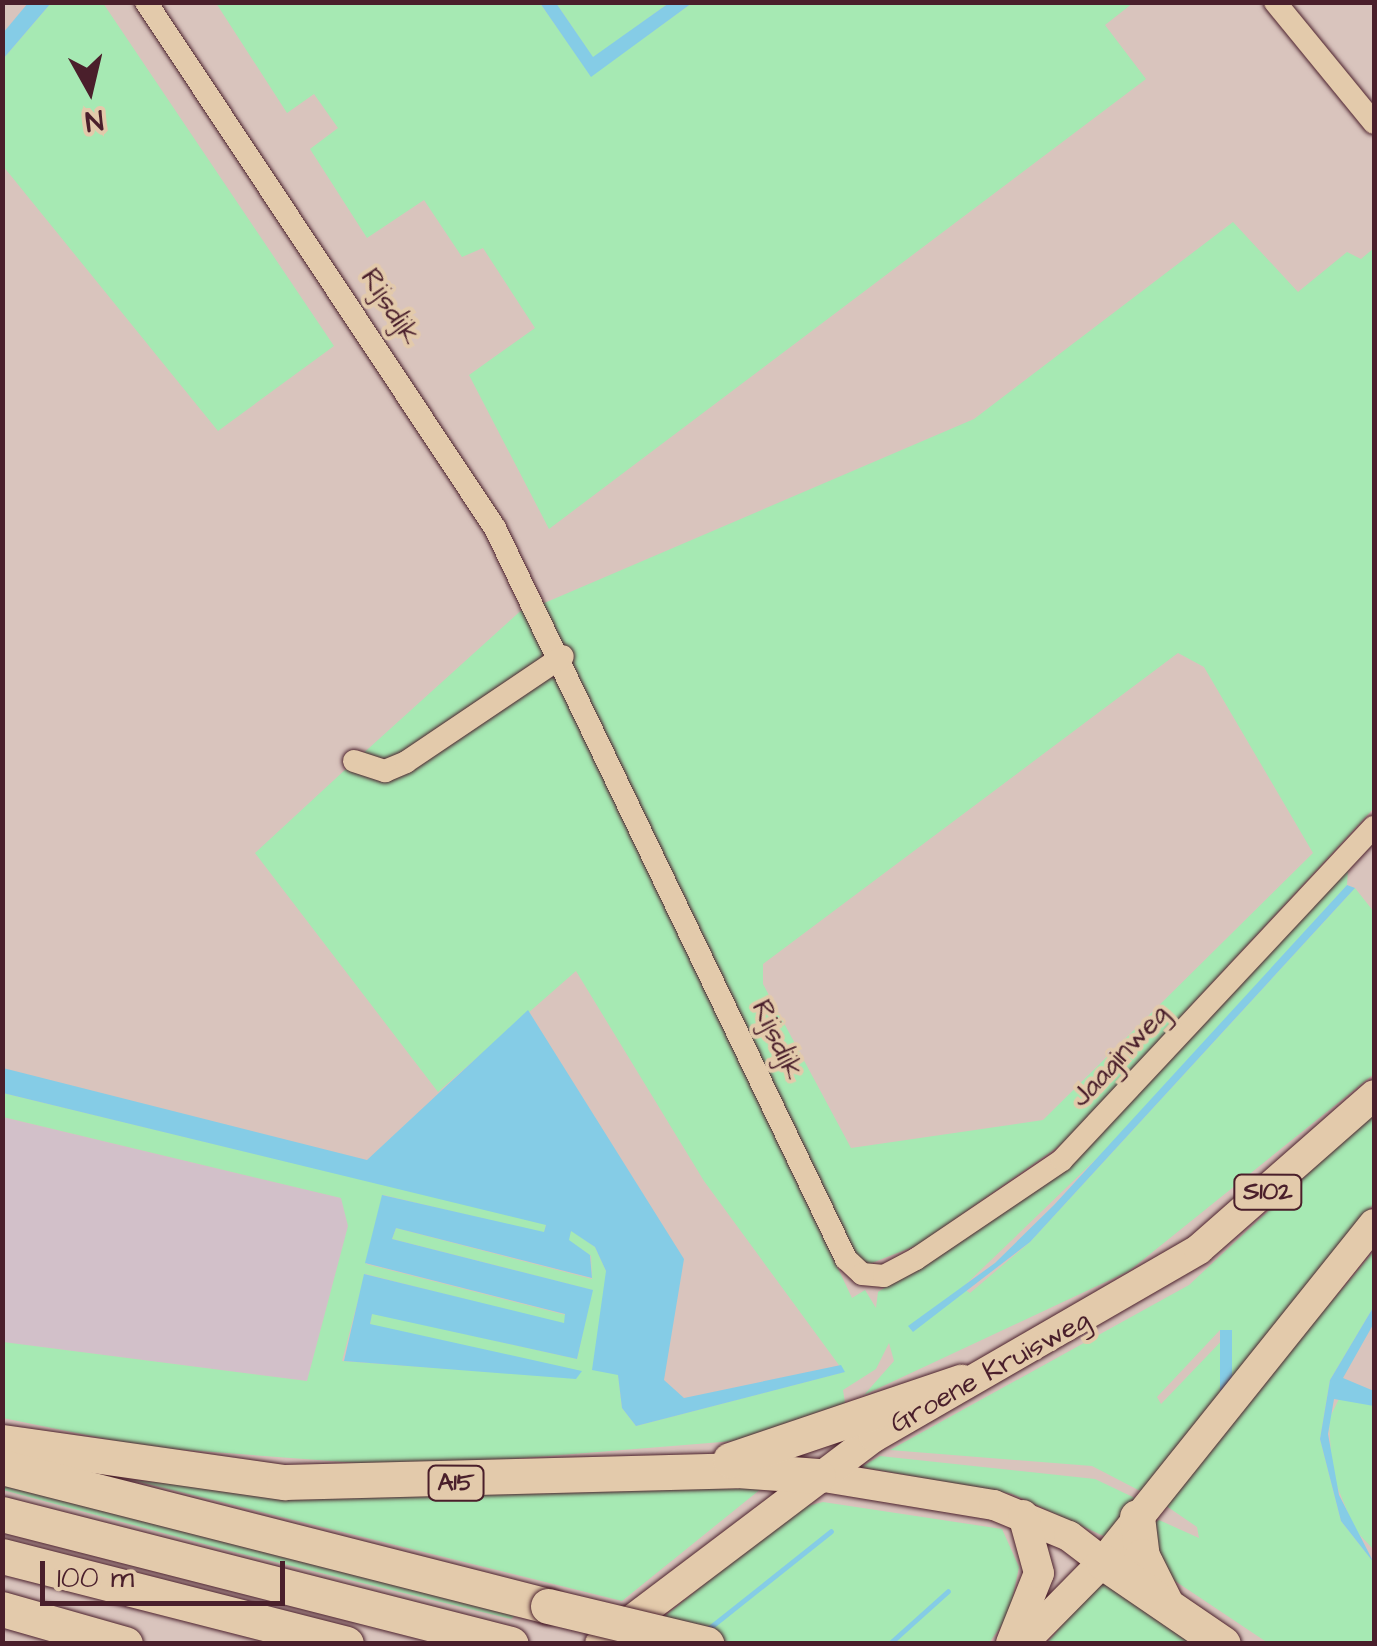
<!DOCTYPE html>
<html>
<head>
<meta charset="utf-8">
<style>
  body { margin:0 }
  #map { position:relative; width:1377px; height:1646px; overflow:hidden; background:#d9c4bd; font-family:"Architects Daughter",sans-serif }
  div>[style] { position:absolute }
  [style*='--x'] { left:calc(var(--x)*1px); top:calc(var(--y)*1px); width:calc(var(--w)*1px); rotate:calc(var(--a)*1deg) }
  .built>* { inset:0; background:#d2c0c9 }
  .green>* { inset:0; background:#a6e9b3 }
  .water>* { inset:0; background:#85cce6; transform-origin:0 0 }
  .stream>* { height:5px; margin:-2.5px; padding:0 2.5px; transform-origin:2.5px; border-radius:2.5px; background:#85cce6 }
  .roads { filter:drop-shadow(0 0 2px #4a1f2b) drop-shadow(0 0 2px #4a1f2b) }
  .minor>* { height:22px; margin:-11px; padding:0 11px; transform-origin:11px; border-radius:11px; background:#e3caab }
  .major>* { height:30px; margin:-15px; padding:0 15px; transform-origin:15px; border-radius:15px; background:#e3caab }
  .highway>* { height:35px; margin:-17.5px; padding:0 17.5px; transform-origin:17.5px; border-radius:17.5px; background:#e3caab }
  .bridges { filter:drop-shadow(0 0 2px #4a1f2b) drop-shadow(0 0 2px #4a1f2b) }
  .highway-bridge>* { height:35px; margin:-17.5px; padding:0 17.5px; transform-origin:17.5px; border-radius:17.5px; background:#e3caab }
  span { translate:-50% -50%; white-space:nowrap; text-align:center; line-height:1.15; -webkit-text-stroke:8px #e3caab; paint-order:stroke }
  .shield-label span { padding:2px 8px; background:#e3caab; border:2px solid; border-radius:8px; -webkit-text-stroke-width:0 }
  .shield-label { font-size:25px; color:#4a1f2b; font-weight:700 }
  .street-label { font-size:28px; color:#4a1f2b }
  .frame { position:absolute; inset:0; border:5px solid #4a1f2b; pointer-events:none }
  .north { position:absolute; left:40px; top:40px; width:100px; height:100px; -webkit-text-stroke:8px #e3caab; paint-order:stroke; rotate:172deg; font-size:28px; font-weight:700; line-height:40px; text-align:center; color:#4a1f2b }
  .north::after { content:''; display:block; margin:auto; width:35px; height:45px; background:#4a1f2b; clip-path:polygon(50% 0,100% 100%,50% 72%,0 100%) }
  .scale { position:absolute; left:40px; top:1561px; width:245px; height:45px; box-sizing:border-box; border:5px solid #4a1f2b; border-top:0; padding-left:12px; font-size:30px; line-height:35px; white-space:nowrap; color:#4a1f2b; -webkit-text-stroke:8px #e3caab; paint-order:stroke }
</style>
</head>
<body>
<div id="map">
  <div class="built">
    <div style="clip-path:polygon(2px 1117px,341px 1198px,348px 1226px,307px 1381px,3px 1342px)"></div>
  </div>
  <div class="green">
    <div style="clip-path:polygon(51px 3px,103px 3px,334px 346px,218px 431px,3px 166px,3px 59px)"></div>
    <div style="clip-path:polygon(216px 3px,540px 3px,591px 76px,692px 3px,1133px 3px,1105px 25px,1146px 79px,549px 529px,469px 375px,535px 328px,483px 248px,462px 257px,424px 200px,367px 238px,310px 149px,338px 128px,314px 94px,287px 113px)"></div>
    <div style="clip-path:polygon(556px 3px,669px 3px,593px 58px)"></div>
    <div style="clip-path:polygon(evenodd,1233px 222px,1298px 292px,1347px 252px,1361px 259px,1374px 248px,1374px 808px,1065px 1142px,918px 1245px,869px 1264px,854px 1256px,542px 604px,974px 419px,1233px 222px,1178px 653px,1204px 667px,1313px 853px,1043px 1120px,851px 1148px,763px 984px,763px 964px,1178px 653px)"></div>
    <div style="clip-path:polygon(525px 607px,546px 650px,541px 660px,402px 760px,358px 758px)"></div>
    <div style="clip-path:polygon(555px 670px,852px 1298px,865px 1290px,876px 1308px,878px 1292px,1056px 1175px,1348px 870px,1347px 885px,1118px 1138px,962px 1288px,970px 1293px,1030px 1242px,1355px 888px,1374px 912px,1374px 1074px,1129px 1271px,864px 1395px,894px 1361px,889px 1343px,876px 1369px,843px 1390px,845px 1403px,734px 1441px,411px 1467px,145px 1447px,3px 1418px,3px 1342px,307px 1381px,348px 1226px,341px 1198px,3px 1117px,3px 1093px,546px 1224px,544px 1233px,383px 1195px,366px 1264px,566px 1315px,564px 1324px,365px 1274px,342px 1361px,576px 1378px,370px 1325px,372px 1313px,577px 1359px,592px 1290px,392px 1239px,396px 1228px,592px 1279px,591px 1256px,568px 1240px,571px 1230px,595px 1247px,606px 1271px,622px 1408px,636px 1426px,844px 1372px,704px 1181px,576px 971px,438px 1092px,255px 853px,347px 768px,392px 780px)"></div>
    <div style="clip-path:polygon(evenodd,1374px 1112px,1374px 1203px,1146px 1494px,1092px 1466px,890px 1450px,1189px 1285px,1374px 1112px,1220px 1330px,1231px 1331px,1161px 1404px,1157px 1397px,1220px 1330px)"></div>
    <div style="clip-path:polygon(1374px 1251px,1374px 1306px,1330px 1380px,1320px 1439px,1341px 1521px,1374px 1563px,1374px 1643px,1268px 1643px,1169px 1577px,1149px 1526px,1159px 1520px,1199px 1538px,1197px 1527px,1162px 1503px)"></div>
    <div style="clip-path:polygon(1340px 1397px,1374px 1406px,1374px 1550px,1355px 1530px,1332px 1474px,1329px 1419px)"></div>
    <div style="clip-path:polygon(880px 1456px,1095px 1479px,1139px 1500px,1108px 1538px,1012px 1494px,861px 1467px)"></div>
    <div style="clip-path:polygon(2px 1477px,521px 1611px,511px 1619px,234px 1552px,3px 1490px)"></div>
    <div style="clip-path:polygon(132px 1480px,281px 1493px,762px 1488px,622px 1601px)"></div>
    <div style="clip-path:polygon(823px 1502px,1002px 1529px,1019px 1567px,1009px 1615px,989px 1643px,630px 1644px,799px 1508px)"></div>
    <div style="clip-path:polygon(1102px 1578px,1201px 1644px,1046px 1644px)"></div>
  </div>
  <div class="water">
    <div style="clip-path:polygon(28px 3px,51px 3px,3px 59px,3px 33px)"></div>
    <div style="clip-path:polygon(540px 3px,556px 3px,593px 57px,669px 3px,692px 3px,591px 77px)"></div>
    <div style="clip-path:polygon(1347px 885px,1355px 888px,1030px 1242px,913px 1332px,908px 1326px,995px 1263px,1054px 1205px)"></div>
    <div style="clip-path:polygon(528px 1010px,684px 1259px,664px 1380px,684px 1398px,841px 1365px,845px 1372px,636px 1426px,622px 1408px,618px 1375px,592px 1370px,606px 1271px,595px 1247px,571px 1231px,569px 1240px,590px 1255px,592px 1278px,396px 1228px,392px 1239px,593px 1290px,577px 1359px,372px 1314px,370px 1324px,582px 1371px,576px 1379px,344px 1361px,364px 1274px,564px 1323px,565px 1314px,365px 1263px,382px 1195px,544px 1232px,546px 1225px,3px 1093px,3px 1068px,367px 1160px)"></div>
    <div style="clip-path:polygon(1374px 1306px,1374px 1323px,1343px 1378px,1374px 1391px,1374px 1406px,1334px 1399px,1328px 1434px,1339px 1495px,1374px 1563px,1341px 1521px,1320px 1439px,1330px 1380px)"></div>
    <div style="left:1220px;top:1330px;width:12px;height:93px"></div>
  </div>
  <div class="stream">
    <div style="--x:708;--y:1629;--w:157;--a:-38.5"></div>
    <div style="--x:889;--y:1644;--w:79;--a:-41.9"></div>
  </div>
  <div class="roads">
    <div class="minor">
      <div style="--x:146;--y:2;--w:631;--a:56.44"></div>
      <div style="--x:495;--y:528;--w:811;--a:64.35"></div>
      <div style="--x:846;--y:1259;--w:22;--a:43"></div>
      <div style="--x:862;--y:1274;--w:22;--a:5"></div>
      <div style="--x:884;--y:1276;--w:36;--a:-28"></div>
      <div style="--x:916;--y:1259;--w:176;--a:-34.1"></div>
      <div style="--x:1062;--y:1160;--w:456;--a:-46.9"></div>
      <div style="--x:1275;--y:2;--w:156;--a:50.7"></div>
      <div style="--x:354;--y:761;--w:33;--a:18"></div>
      <div style="--x:385;--y:771;--w:23;--a:-23"></div>
      <div style="--x:406;--y:762;--w:189;--a:-34"></div>
    </div>
    <div class="major">
      <div style="--x:818;--y:1476;--w:178;--a:9.4"></div>
      <div style="--x:994;--y:1505;--w:81;--a:22.5"></div>
      <div style="--x:1069;--y:1536;--w:43;--a:37.4"></div>
      <div style="--x:1011;--y:1643;--w:75;--a:-68.2"></div>
      <div style="--x:1039;--y:1573;--w:60;--a:-105.4"></div>
      <div style="--x:600;--y:1644;--w:343;--a:-37.1"></div>
      <div style="--x:874;--y:1437;--w:375;--a:-30"></div>
      <div style="--x:1199;--y:1249;--w:233;--a:-41.3"></div>
      <div style="--x:1022;--y:1644;--w:115;--a:-45.4"></div>
      <div style="--x:1103;--y:1562;--w:433;--a:-51.3"></div>
    </div>
    <div class="highway">
      <div style="--x:2;--y:1442;--w:285;--a:8.1"></div>
      <div style="--x:284;--y:1482;--w:453;--a:-1.5"></div>
      <div style="--x:737;--y:1470;--w:81;--a:4.2"></div>
      <div style="--x:730;--y:1460;--w:244;--a:-18.7"></div>
      <div style="--x:2;--y:1467;--w:563;--a:14.28"></div>
      <div style="--x:2;--y:1514;--w:525;--a:14.33"></div>
      <div style="--x:1137;--y:1517;--w:39;--a:83"></div>
      <div style="--x:1142;--y:1556;--w:51;--a:63.4"></div>
      <div style="--x:2;--y:1556;--w:355;--a:14.3"></div>
      <div style="--x:1103;--y:1562;--w:145;--a:34.3"></div>
      <div style="--x:2;--y:1609;--w:128;--a:15.9"></div>
    </div>
  </div>
  <div class="bridges">
    <div class="highway-bridge">
      <div style="--x:548;--y:1606;--w:163;--a:13.5"></div>
    </div>
  </div>
  <div class="shield-label">
    <span style="left:1268px;top:1192px">S102</span>
    <span style="left:456px;top:1483px">A15</span>
  </div>
  <div class="street-label">
    <span style="left:390px;top:307px;rotate:57deg">Rijsdijk</span>
    <span style="left:777px;top:1040px;rotate:65deg">Rijsdijk</span>
    <span style="left:1120px;top:1056px;rotate:-47deg">Jaaginweg</span>
    <span style="left:990px;top:1372px;rotate:-29deg">Groene Kruisweg</span>
  </div>
  <div class="frame"></div>
  <div class="north">N</div>
  <div class="scale">100 m</div>
</div>
</body>
</html>
